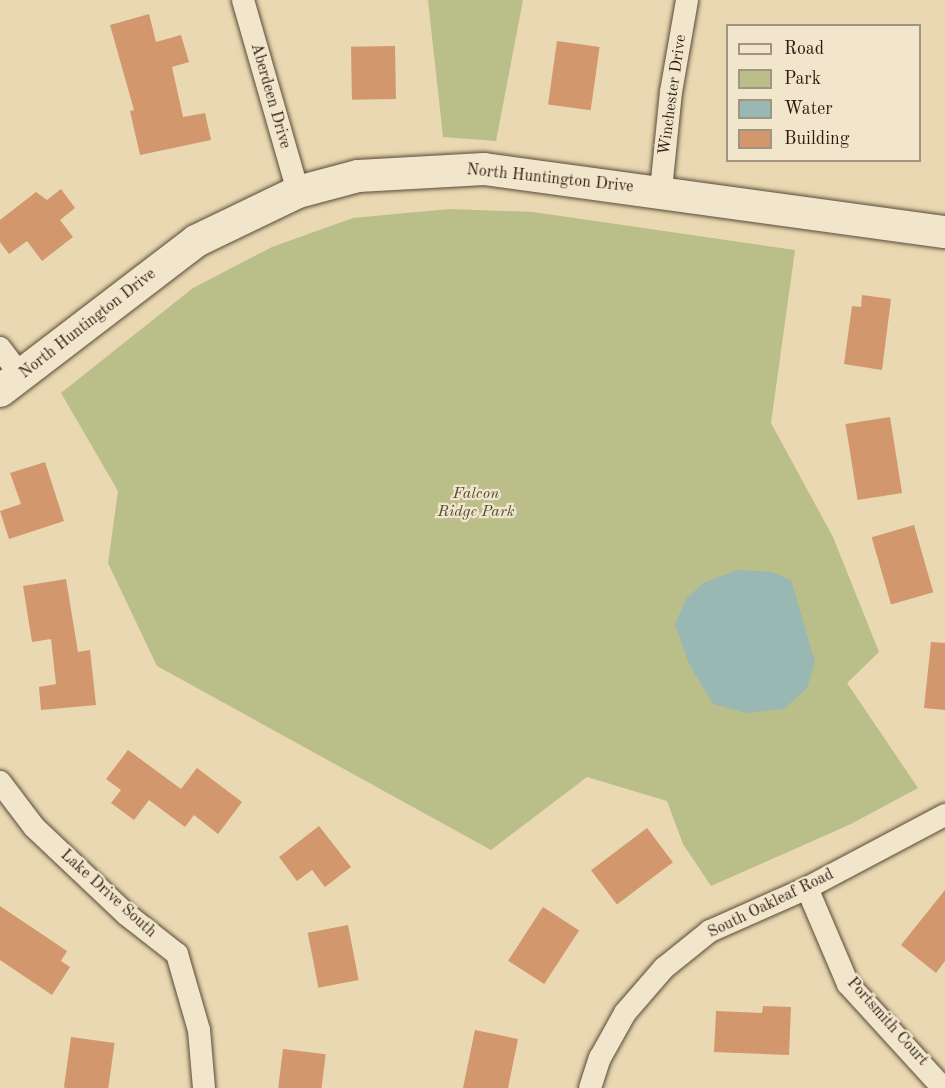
<!DOCTYPE html>
<html>
<head>
<meta charset="utf-8">
<style>
  body { margin:0 }
  #map { position:relative; width:945px; height:1088px; overflow:hidden; background:#e9d8b1; font-family:"Old Standard TT",serif }
  div>[style] { position:absolute }
  [style*='--x'] { left:calc(var(--x)*1px); top:calc(var(--y)*1px); width:calc(var(--w)*1px); rotate:calc(var(--a)*1deg) }
  .green>* { inset:0; background:#babe89 }
  .water>* { inset:0; background:#99b8b4 }
  .building>* { inset:0; background:#d2976c; transform-origin:0 0 }
  .roads { filter:drop-shadow(0 0 2px #5a4a38) drop-shadow(0 0 2px #5a4a38) }
  .street>* { height:22px; margin:-11px; padding:0 11px; transform-origin:11px; border-radius:11px; background:#f1e6cc }
  .secondary>* { height:32px; margin:-16px; padding:0 16px; transform-origin:16px; border-radius:16px; background:#f1e6cc }
  span { translate:-50% -50%; white-space:nowrap; text-align:center; line-height:1.15; -webkit-text-stroke:4.5px #f1e6cc; paint-order:stroke }
  .street-label { font-size:16px; color:#2a1b10 }
  .park-label { font-size:16px; color:#554c34; font-style:italic }
  .legend { position:absolute; left:726px; top:24px; width:195px; height:138px; box-sizing:border-box; background:#f1e6cc; border:2px solid #a19581; margin:0; padding:8px 10px; list-style:none; font-size:18px; color:#2a1b10 }
  .legend li { display:flex; align-items:center; gap:12px; height:30px }
  .legend b { width:30px; border:2px solid #a19581 }
</style>
</head>
<body>
<div id="map">
  <div class="green">
    <div style="clip-path:polygon(428px 0,523px 0,496px 141px,443px 137px)"></div>
    <div style="clip-path:polygon(449px 209px,533px 212px,795px 250px,771px 423px,833px 537px,879px 652px,847px 683px,918px 788px,851px 824px,711px 886px,683px 844px,667px 801px,587px 777px,491px 850px,157px 666px,108px 563px,118px 491px,61px 393px,193px 288px,272px 247px,353px 218px)"></div>
  </div>
  <div class="water">
    <div style="clip-path:polygon(737px 570px,771px 572px,791px 580px,815px 662px,807px 688px,784px 709px,746px 713px,713px 704px,689px 664px,675px 624px,686px 599px,703px 583px)"></div>
  </div>
  <div class="building">
    <div style="clip-path:polygon(149px 14px,156px 42px,181px 35px,189px 62px,172px 67px,183px 117px,205px 113px,211px 140px,140px 155px,130px 111px,134px 110px,110px 25px)"></div>
    <div style="left:557px;top:41px;width:43px;height:64px;rotate:8deg"></div>
    <div style="left:395px;top:46px;width:53px;height:44px;rotate:89deg"></div>
    <div style="clip-path:polygon(61px 189px,75px 208px,60px 220px,73px 237px,42px 261px,27px 241px,9px 254px,0 242px,0 220px,36px 192px,47px 200px)"></div>
    <div style="clip-path:polygon(862px 295px,891px 299px,882px 370px,844px 364px,852px 306px,861px 307px)"></div>
    <div style="left:890px;top:417px;width:77px;height:45px;rotate:81deg"></div>
    <div style="clip-path:polygon(45px 462px,64px 521px,9px 539px,0 511px,21px 504px,10px 473px)"></div>
    <div style="left:914px;top:525px;width:70px;height:44px;rotate:74deg"></div>
    <div style="clip-path:polygon(66px 579px,78px 652px,90px 650px,96px 705px,41px 710px,39px 687px,56px 684px,51px 639px,32px 642px,23px 586px)"></div>
    <div style="clip-path:polygon(931px 642px,945px 643px,945px 710px,924px 708px)"></div>
    <div style="clip-path:polygon(128px 750px,181px 789px,197px 768px,242px 802px,218px 834px,194px 815px,185px 827px,149px 800px,134px 820px,111px 803px,121px 790px,106px 779px)"></div>
    <div style="clip-path:polygon(319px 826px,351px 867px,325px 887px,312px 870px,297px 881px,279px 857px)"></div>
    <div style="left:647px;top:828px;width:43px;height:70px;rotate:53deg"></div>
    <div style="clip-path:polygon(945px 890px,945px 961px,936px 973px,901px 945px)"></div>
    <div style="clip-path:polygon(0 906px,67px 951px,61px 961px,70px 967px,52px 995px,0 960px)"></div>
    <div style="left:543px;top:907px;width:43px;height:64px;rotate:33deg"></div>
    <div style="left:348px;top:925px;width:56px;height:41px;rotate:79deg"></div>
    <div style="clip-path:polygon(763px 1006px,791px 1007px,789px 1055px,714px 1052px,716px 1011px,762px 1013px)"></div>
    <div style="clip-path:polygon(475px 1030px,518px 1039px,508px 1088px,463px 1088px)"></div>
    <div style="left:71px;top:1037px;width:44px;height:51px;rotate:8deg"></div>
    <div style="left:283px;top:1049px;width:43px;height:39px;rotate:7deg"></div>
  </div>
  <div class="roads">
    <div class="street">
      <div style="--x:243;--y:0;--w:200;--a:74"></div>
      <div style="--x:661;--y:190;--w:99;--a:-84.2"></div>
      <div style="--x:671;--y:92;--w:93;--a:-80.1"></div>
      <div style="--x:0;--y:348;--w:35;--a:53"></div>
      <div style="--x:0;--y:782;--w:56;--a:52.9"></div>
      <div style="--x:34;--y:827;--w:127;--a:43.4"></div>
      <div style="--x:126;--y:914;--w:65;--a:38.1"></div>
      <div style="--x:177;--y:954;--w:79;--a:73.9"></div>
      <div style="--x:199;--y:1030;--w:58;--a:85.1"></div>
      <div style="--x:807;--y:888;--w:104;--a:66.9"></div>
      <div style="--x:848;--y:984;--w:141;--a:47.6"></div>
      <div style="--x:590;--y:1088;--w:32;--a:-72"></div>
      <div style="--x:600;--y:1058;--w:51;--a:-60.9"></div>
      <div style="--x:625;--y:1013;--w:60;--a:-49.1"></div>
      <div style="--x:664;--y:968;--w:59;--a:-38.8"></div>
      <div style="--x:710;--y:931;--w:106;--a:-23.9"></div>
      <div style="--x:807;--y:888;--w:156;--a:-27.9"></div>
    </div>
    <div class="secondary">
      <div style="--x:0;--y:391;--w:247;--a:-37.4"></div>
      <div style="--x:196;--y:241;--w:113;--a:-25.7"></div>
      <div style="--x:298;--y:192;--w:62;--a:-14.9"></div>
      <div style="--x:358;--y:176;--w:126;--a:-3.2"></div>
      <div style="--x:484;--y:169;--w:465;--a:7.8"></div>
    </div>
  </div>
  <div class="street-label">
    <span style="left:673px;top:95px;rotate:-82deg">Winchester Drive</span>
    <span style="left:270px;top:96px;rotate:74deg">Aberdeen Drive</span>
    <span style="left:550px;top:179px;rotate:6deg">North Huntington Drive</span>
    <span style="left:88px;top:324px;rotate:-38deg">North Huntington Drive</span>
    <span style="left:108px;top:894px;rotate:42deg">Lake Drive South</span>
    <span style="left:771px;top:904px;rotate:-26deg">South Oakleaf Road</span>
    <span style="left:887px;top:1022px;rotate:48deg">Portsmith Court</span>
  </div>
  <div class="park-label">
    <span style="left:476px;top:503px">Falcon<br>Ridge Park</span>
  </div>
  <ul class="legend">
  <li><b style="height:8px;background:#f1e6cc"></b>Road</li>
  <li><b style="height:16px;background:#babe89"></b>Park</li>
  <li><b style="height:16px;background:#99b8b4"></b>Water</li>
  <li><b style="height:16px;background:#d2976c"></b>Building</li>
  </ul>
</div>
</body>
</html>
